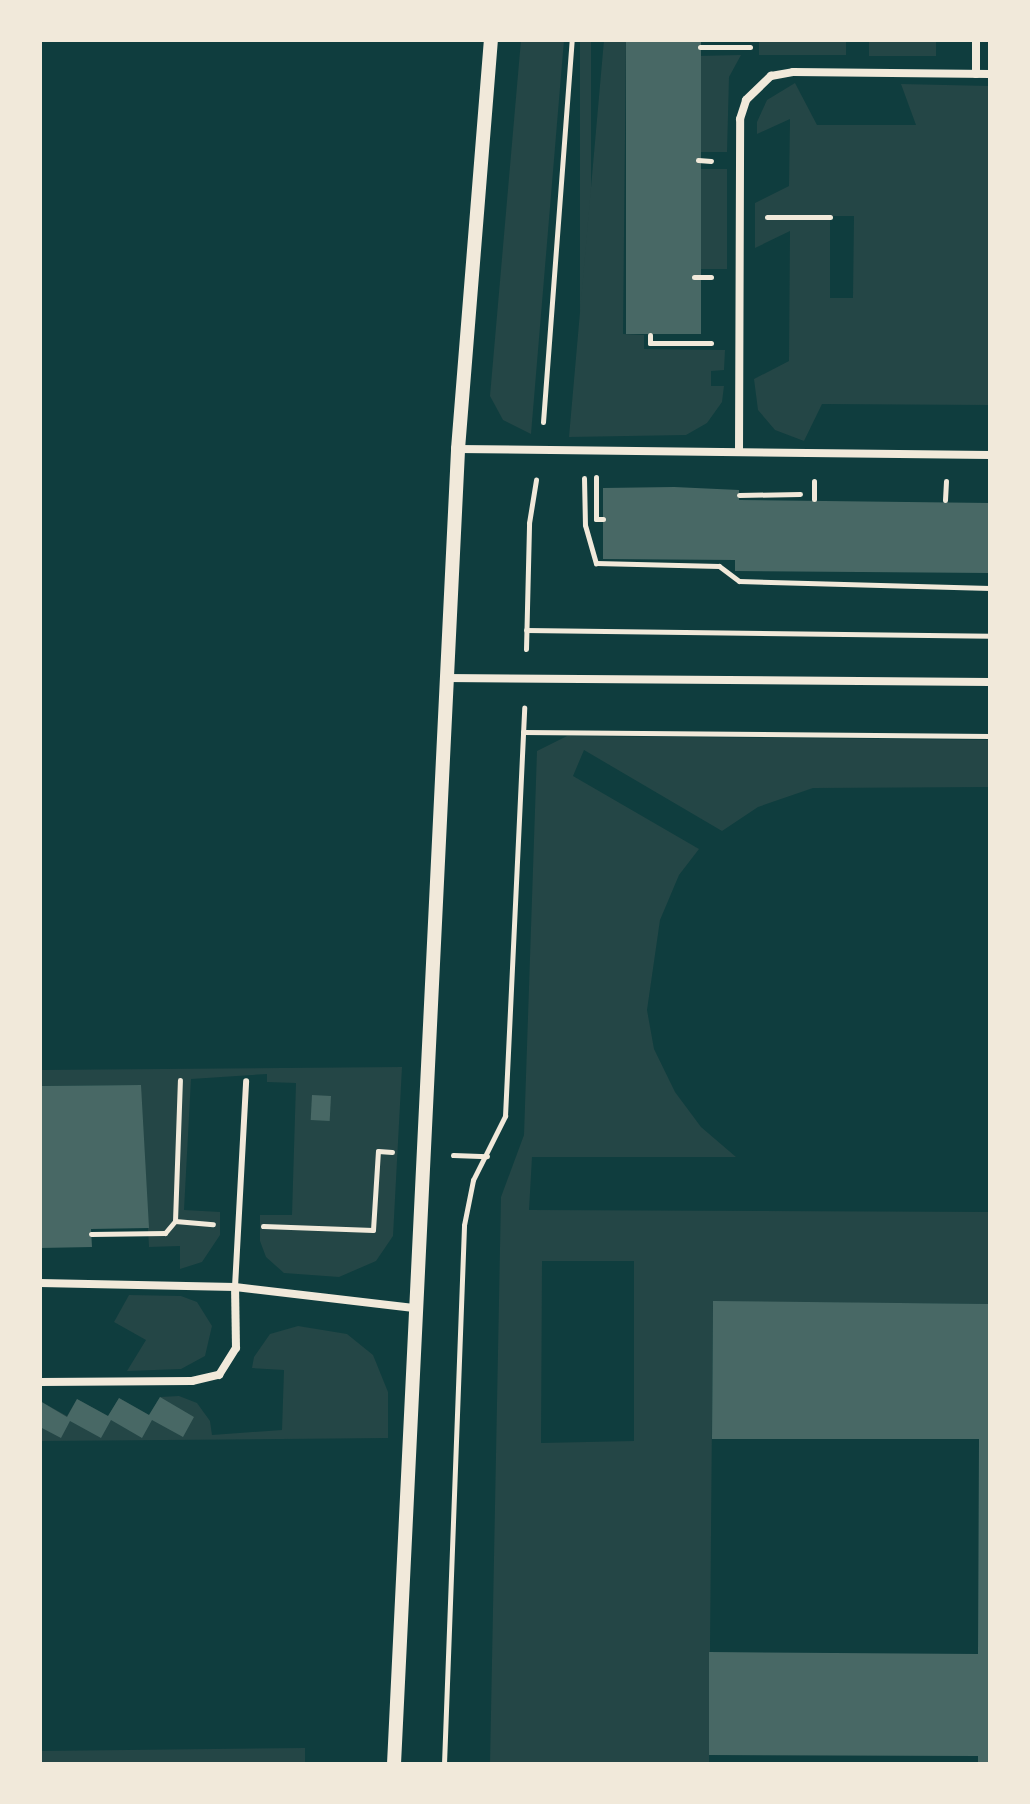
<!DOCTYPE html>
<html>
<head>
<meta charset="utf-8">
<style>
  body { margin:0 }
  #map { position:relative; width:1030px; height:1804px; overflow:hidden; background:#0f3d3e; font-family:Signika,sans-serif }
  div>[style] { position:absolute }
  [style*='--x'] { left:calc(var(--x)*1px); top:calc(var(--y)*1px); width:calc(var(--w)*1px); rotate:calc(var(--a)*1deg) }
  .green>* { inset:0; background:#244646; transform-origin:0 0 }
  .building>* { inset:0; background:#486865; transform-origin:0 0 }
  .path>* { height:5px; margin:-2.5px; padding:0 2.5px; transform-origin:2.5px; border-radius:2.5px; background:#f1e9da }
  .service>* { height:6px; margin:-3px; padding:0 3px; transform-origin:3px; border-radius:3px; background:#f1e9da }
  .minor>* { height:8px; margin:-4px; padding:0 4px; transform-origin:4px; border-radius:4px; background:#f1e9da }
  .tertiary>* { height:14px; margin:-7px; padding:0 7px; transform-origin:7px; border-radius:7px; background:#f1e9da }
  span { translate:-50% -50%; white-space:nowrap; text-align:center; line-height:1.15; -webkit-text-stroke:8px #f1e9da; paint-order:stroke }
  .frame { position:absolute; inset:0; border:42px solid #f1e9da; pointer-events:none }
</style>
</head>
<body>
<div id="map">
  <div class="green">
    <div style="clip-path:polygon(521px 40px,564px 40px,531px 434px,503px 420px,490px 396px)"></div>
    <div style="left:580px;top:40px;width:11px;height:396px"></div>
    <div style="clip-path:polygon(604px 40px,626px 40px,623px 334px,644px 335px,644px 349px,725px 350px,724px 370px,711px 371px,711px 386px,724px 386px,722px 402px,707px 423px,686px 435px,569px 437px)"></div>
    <div style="left:759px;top:40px;width:87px;height:15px"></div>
    <div style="left:869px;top:40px;width:67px;height:16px"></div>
    <div style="clip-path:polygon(741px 55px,729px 77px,727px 152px,696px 152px,697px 56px)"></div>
    <div style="clip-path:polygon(evenodd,795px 83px,817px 125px,916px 125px,901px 84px,990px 86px,990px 405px,822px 404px,804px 441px,775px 430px,758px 410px,754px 379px,789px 361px,790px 231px,755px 248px,755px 203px,789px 186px,790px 119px,757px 134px,757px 122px,767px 100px,795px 83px,830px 216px,854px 216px,853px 298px,830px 298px,830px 216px)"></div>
    <div style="left:695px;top:169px;width:32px;height:100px"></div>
    <div style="clip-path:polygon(evenodd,567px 736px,990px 740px,990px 787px,813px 788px,758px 807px,722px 831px,584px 750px,573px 776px,699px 849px,679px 875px,660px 920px,647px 1010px,654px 1049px,675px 1092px,701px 1127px,736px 1157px,532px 1157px,529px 1210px,990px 1212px,990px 1304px,713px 1302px,709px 1764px,490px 1764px,501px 1197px,524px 1135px,537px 751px,567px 736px,542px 1261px,634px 1261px,634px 1441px,541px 1443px,542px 1261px)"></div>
    <div style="clip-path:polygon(402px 1067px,393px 1236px,376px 1261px,339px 1277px,284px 1273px,266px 1257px,260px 1241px,260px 1215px,292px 1215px,296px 1083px,267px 1082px,267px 1074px,191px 1079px,184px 1210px,220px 1212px,220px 1235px,202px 1262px,180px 1269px,180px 1246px,149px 1247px,140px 1085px,40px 1086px,40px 1070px)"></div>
    <div style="clip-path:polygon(129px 1295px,181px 1296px,197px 1302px,212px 1326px,205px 1356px,181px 1369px,127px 1371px,146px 1340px,114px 1322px)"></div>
    <div style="clip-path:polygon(298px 1326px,347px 1334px,373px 1355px,388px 1392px,388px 1438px,40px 1441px,40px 1401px,67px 1416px,77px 1399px,108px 1416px,119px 1398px,149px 1415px,160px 1397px,179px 1396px,197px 1403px,210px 1421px,212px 1435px,282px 1430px,284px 1370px,252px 1368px,254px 1357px,270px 1334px)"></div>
    <div style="clip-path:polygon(305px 1748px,305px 1764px,40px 1764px,40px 1751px)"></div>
  </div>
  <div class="building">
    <div style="left:626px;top:40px;width:75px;height:294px"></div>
    <div style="clip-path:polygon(674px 487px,739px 490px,739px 500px,990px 503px,990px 573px,735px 571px,735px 560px,603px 559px,603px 488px)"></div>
    <div style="clip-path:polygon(141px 1085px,149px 1228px,91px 1229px,92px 1247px,40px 1248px,40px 1086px)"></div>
    <div style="left:312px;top:1095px;width:19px;height:25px;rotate:3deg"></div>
    <div style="clip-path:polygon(713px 1301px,990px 1304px,990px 1764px,978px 1764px,978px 1756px,709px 1755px,709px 1652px,978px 1654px,979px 1439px,712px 1439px)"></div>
    <div style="clip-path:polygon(160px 1397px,194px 1417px,183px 1437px,152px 1420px,142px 1438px,111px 1420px,101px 1438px,70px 1421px,61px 1438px,40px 1427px,40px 1401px,67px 1417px,77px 1399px,108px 1416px,119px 1398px,149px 1415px)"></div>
  </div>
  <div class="path">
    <div style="--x:700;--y:47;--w:50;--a:0"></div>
    <div style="--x:698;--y:160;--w:13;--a:4"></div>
    <div style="--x:767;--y:217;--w:63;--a:0"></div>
    <div style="--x:694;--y:277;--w:17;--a:0"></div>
    <div style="--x:650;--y:335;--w:8;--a:90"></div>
    <div style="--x:650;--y:343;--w:61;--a:0"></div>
    <div style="--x:543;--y:422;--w:383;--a:-85.7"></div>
    <div style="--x:596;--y:477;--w:42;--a:90"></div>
    <div style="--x:596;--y:519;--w:7;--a:0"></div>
    <div style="--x:584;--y:478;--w:47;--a:88.8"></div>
    <div style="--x:585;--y:525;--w:40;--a:74"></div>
    <div style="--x:596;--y:563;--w:123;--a:1.4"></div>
    <div style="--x:719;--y:566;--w:25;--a:37"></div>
    <div style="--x:739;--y:581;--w:251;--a:1.6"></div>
    <div style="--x:739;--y:495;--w:61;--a:-0.9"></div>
    <div style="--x:814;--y:499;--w:18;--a:-90"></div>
    <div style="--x:945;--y:500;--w:19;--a:-87"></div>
    <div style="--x:526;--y:630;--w:464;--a:0.7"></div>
    <div style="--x:526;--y:649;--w:126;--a:-88.6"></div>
    <div style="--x:529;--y:523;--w:44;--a:-80.8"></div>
    <div style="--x:523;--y:732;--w:467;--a:0.5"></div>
    <div style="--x:453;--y:1155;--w:34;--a:2"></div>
    <div style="--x:175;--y:1221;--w:141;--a:-88"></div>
    <div style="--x:263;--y:1226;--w:110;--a:2.1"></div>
    <div style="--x:373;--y:1230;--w:79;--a:-86.4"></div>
    <div style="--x:378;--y:1151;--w:14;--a:4"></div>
    <div style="--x:91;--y:1234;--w:74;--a:-0.8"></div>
    <div style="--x:165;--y:1233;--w:16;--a:-50"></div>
    <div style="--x:175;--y:1221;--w:38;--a:5"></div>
    <div style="--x:444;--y:1764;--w:539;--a:-87.87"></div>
    <div style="--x:464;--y:1225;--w:46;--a:-78.7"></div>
    <div style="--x:473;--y:1180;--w:72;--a:-63.4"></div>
    <div style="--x:505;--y:1116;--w:409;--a:-87.3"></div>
  </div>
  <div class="service">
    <div style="--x:235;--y:1287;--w:206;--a:-86.9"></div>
  </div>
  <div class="minor">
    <div style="--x:976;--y:74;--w:34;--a:-90"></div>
    <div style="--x:458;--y:449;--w:532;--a:0.65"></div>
    <div style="--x:739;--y:451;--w:332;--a:-89.8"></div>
    <div style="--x:740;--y:119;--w:20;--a:-72"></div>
    <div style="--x:746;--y:100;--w:35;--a:-44"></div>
    <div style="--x:771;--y:76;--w:22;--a:-10"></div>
    <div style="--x:793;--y:72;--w:197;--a:0.6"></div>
    <div style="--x:445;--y:678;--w:545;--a:0.42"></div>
    <div style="--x:40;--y:1283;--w:195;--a:1.2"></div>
    <div style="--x:235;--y:1287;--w:180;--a:6.7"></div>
    <div style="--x:40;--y:1382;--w:152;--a:-0.4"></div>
    <div style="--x:192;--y:1381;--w:28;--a:-13"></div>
    <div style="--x:219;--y:1375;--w:32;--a:-58"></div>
    <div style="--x:236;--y:1348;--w:61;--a:-90.9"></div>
  </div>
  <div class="tertiary">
    <div style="--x:394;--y:1764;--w:1317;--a:-87.21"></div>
    <div style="--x:458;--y:449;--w:410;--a:-85.4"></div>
  </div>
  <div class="frame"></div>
</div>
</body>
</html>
